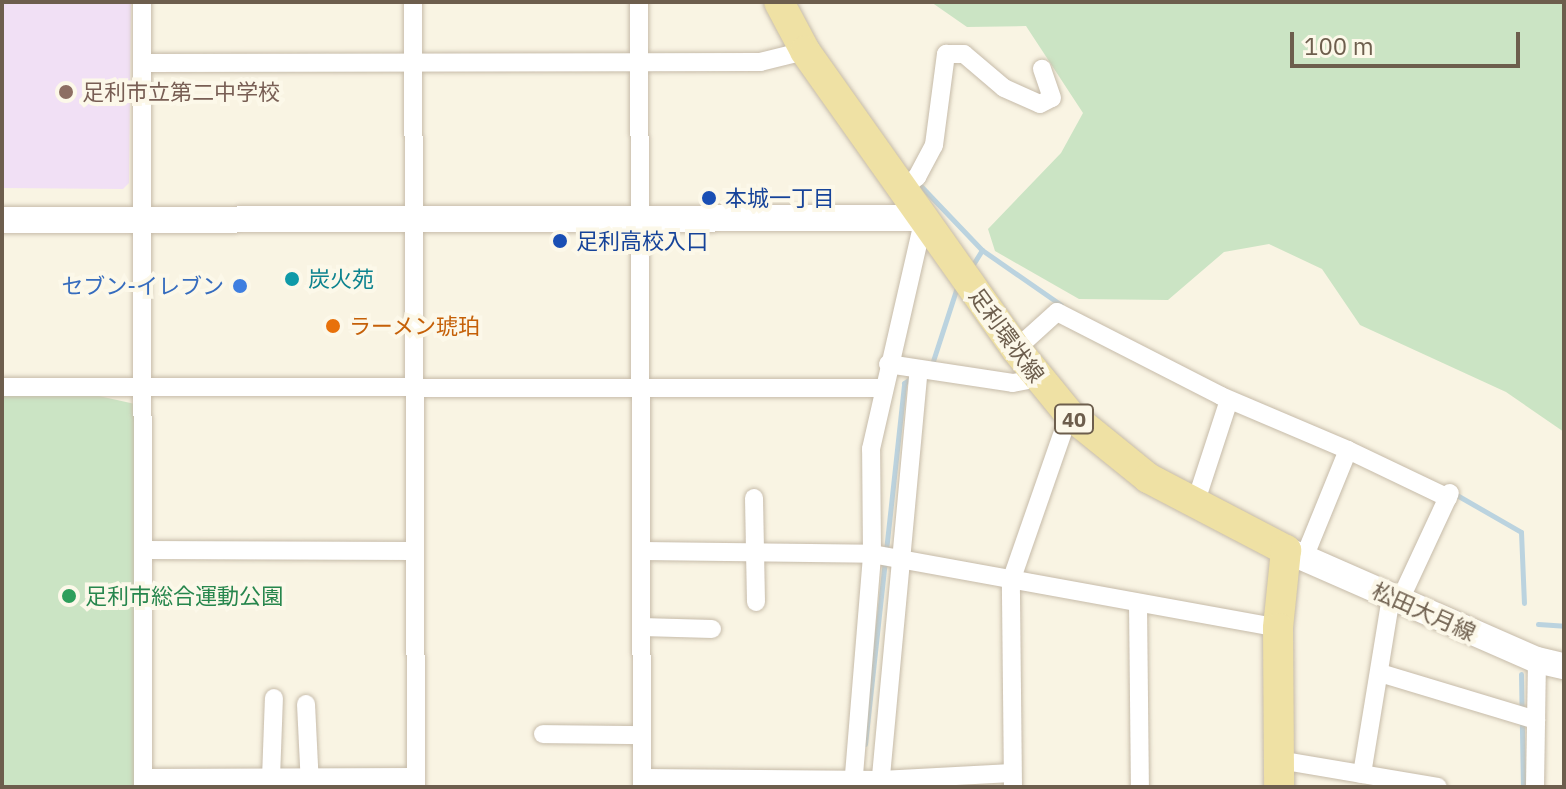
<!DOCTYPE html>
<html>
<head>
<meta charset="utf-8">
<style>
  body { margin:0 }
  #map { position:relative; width:1566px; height:789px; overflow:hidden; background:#f9f4e3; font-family:"IBM Plex Sans","Noto Sans JP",sans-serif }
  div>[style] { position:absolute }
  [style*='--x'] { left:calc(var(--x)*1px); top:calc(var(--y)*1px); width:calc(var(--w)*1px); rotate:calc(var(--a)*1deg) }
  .education>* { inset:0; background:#f1e0f5 }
  .green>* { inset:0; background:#cbe4c4 }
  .stream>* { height:5px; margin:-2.5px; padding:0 2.5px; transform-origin:2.5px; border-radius:2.5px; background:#bbd3df }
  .roads { filter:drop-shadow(0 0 2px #c6bba9) drop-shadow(0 0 2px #c6bba9) }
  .street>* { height:18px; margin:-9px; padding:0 9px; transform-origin:9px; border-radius:9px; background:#fff }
  .secondary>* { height:26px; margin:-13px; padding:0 13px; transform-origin:13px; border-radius:13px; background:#fff }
  .primary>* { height:30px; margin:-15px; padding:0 15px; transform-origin:15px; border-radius:15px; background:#efe1a4 }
  .dots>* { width:22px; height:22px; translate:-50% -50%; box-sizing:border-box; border:4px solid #fcf8e9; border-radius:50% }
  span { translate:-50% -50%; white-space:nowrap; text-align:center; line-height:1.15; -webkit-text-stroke:8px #fcf8e9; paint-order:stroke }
  .shield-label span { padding:2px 6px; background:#fcf8e9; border:2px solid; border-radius:6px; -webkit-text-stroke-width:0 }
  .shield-label { font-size:20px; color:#6d5e4d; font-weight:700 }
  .education-label { font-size:22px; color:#785e54 }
  .left { translate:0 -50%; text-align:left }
  .transit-label { font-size:22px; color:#164399 }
  .culture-label { font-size:22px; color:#0d838f }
  .shop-label { font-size:22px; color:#366cbe }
  .right { translate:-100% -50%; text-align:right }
  .food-label { font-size:22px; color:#c56008 }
  .street-label { font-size:22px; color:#6d5e4d }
  .leisure-label { font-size:22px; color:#27864d }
  .frame { position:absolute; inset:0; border:4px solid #6d5e4d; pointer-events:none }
  .scale { position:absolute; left:1290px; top:32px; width:230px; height:36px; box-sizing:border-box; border:4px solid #6d5e4d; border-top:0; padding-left:10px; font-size:24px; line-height:28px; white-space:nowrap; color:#6d5e4d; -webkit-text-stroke:6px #fcf8e9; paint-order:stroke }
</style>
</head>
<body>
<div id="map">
  <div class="education">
    <div style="clip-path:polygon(2px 2px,131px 2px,129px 183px,123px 189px,2px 188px)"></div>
  </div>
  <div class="green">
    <div style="clip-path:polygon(931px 2px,1564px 2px,1564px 432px,1506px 392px,1360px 325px,1322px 269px,1269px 244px,1224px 252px,1168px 300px,1079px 299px,995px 251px,988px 229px,1061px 153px,1083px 113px,1026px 26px,967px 27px)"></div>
    <div style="clip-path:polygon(2px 396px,99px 396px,135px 404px,135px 787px,2px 787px)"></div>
  </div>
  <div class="stream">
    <div style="--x:917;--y:182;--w:94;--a:46.3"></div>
    <div style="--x:982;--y:250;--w:96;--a:34.8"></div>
    <div style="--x:972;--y:266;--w:19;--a:-58"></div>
    <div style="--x:932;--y:364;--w:81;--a:-72"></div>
    <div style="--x:1455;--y:494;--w:76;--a:29.9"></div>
    <div style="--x:1521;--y:532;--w:71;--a:87.6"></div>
    <div style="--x:1538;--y:624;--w:26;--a:4"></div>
    <div style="--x:1521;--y:674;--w:113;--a:89"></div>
    <div style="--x:865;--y:744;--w:363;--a:-83.8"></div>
    <div style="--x:904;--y:383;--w:11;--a:-34"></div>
  </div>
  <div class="roads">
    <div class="street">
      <div style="--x:142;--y:2;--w:785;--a:89.93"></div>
      <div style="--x:413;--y:2;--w:785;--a:89.78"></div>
      <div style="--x:639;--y:2;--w:785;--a:89.78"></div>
      <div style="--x:142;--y:63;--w:618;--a:-0.09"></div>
      <div style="--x:760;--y:62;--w:46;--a:-13.7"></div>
      <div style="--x:903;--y:188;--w:18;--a:-38"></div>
      <div style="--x:917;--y:177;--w:36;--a:-62"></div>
      <div style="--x:934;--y:145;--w:92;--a:-82.5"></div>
      <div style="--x:946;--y:54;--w:18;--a:0"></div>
      <div style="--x:964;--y:54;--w:52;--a:40.4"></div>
      <div style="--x:1004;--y:88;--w:39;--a:24"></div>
      <div style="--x:1040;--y:104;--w:13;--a:-27"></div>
      <div style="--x:1052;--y:98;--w:31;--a:-109"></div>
      <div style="--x:1016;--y:349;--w:55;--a:-42.1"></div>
      <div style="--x:1057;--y:312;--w:184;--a:27.1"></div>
      <div style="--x:1221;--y:396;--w:138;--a:23"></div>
      <div style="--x:1348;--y:450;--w:117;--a:112.2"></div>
      <div style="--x:888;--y:364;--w:126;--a:8.6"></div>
      <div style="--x:1013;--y:383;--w:25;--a:-11"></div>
      <div style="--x:2;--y:387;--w:879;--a:0.07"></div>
      <div style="--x:1348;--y:450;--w:111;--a:25.6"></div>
      <div style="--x:754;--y:498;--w:104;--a:88.9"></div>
      <div style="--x:1195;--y:504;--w:109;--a:-71.9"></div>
      <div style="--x:143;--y:550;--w:271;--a:0.2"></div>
      <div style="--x:642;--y:551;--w:230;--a:0.7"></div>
      <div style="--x:872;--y:554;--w:413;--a:10.3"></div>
      <div style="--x:1400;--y:600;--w:118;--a:-65"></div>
      <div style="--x:1138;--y:603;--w:184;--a:89.4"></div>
      <div style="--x:642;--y:627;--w:70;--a:1.6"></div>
      <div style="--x:1380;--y:673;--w:163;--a:16.8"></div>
      <div style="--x:306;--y:704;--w:83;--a:87.2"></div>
      <div style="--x:543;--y:734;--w:99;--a:0.6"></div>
      <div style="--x:1279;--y:760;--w:161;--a:9.6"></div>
      <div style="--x:1362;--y:774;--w:180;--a:-80.7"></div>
      <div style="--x:143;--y:778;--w:273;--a:-0.2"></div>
      <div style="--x:642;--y:778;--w:239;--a:0.5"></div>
      <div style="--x:881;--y:780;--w:131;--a:-3.1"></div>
      <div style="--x:265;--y:786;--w:10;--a:-53"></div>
      <div style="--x:271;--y:778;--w:80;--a:-87.9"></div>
      <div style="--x:853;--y:787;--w:234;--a:-85.3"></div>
      <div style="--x:872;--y:554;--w:105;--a:-90.5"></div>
      <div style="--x:871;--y:449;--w:237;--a:-77.1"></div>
      <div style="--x:880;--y:787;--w:419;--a:-84.7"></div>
      <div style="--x:1013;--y:787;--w:206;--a:-90.6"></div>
      <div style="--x:1011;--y:581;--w:177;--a:-70.8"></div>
      <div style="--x:1535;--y:787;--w:127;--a:-89.1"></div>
    </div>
    <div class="secondary">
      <div style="--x:2;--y:220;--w:922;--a:-0.12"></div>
      <div style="--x:1286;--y:550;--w:274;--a:23.7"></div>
      <div style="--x:1537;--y:660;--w:28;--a:13"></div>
    </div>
    <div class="primary">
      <div style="--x:779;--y:2;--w:55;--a:62"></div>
      <div style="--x:805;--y:51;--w:365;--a:54.7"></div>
      <div style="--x:1016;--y:349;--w:84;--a:50.8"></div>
      <div style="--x:1069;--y:414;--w:102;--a:39"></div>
      <div style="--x:1148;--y:478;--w:156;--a:27.6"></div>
      <div style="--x:1286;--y:550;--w:78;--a:95.9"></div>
      <div style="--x:1278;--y:628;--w:159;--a:89.6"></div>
    </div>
  </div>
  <div class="dots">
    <div style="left:66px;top:92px;background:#8d6e63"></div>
    <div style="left:709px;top:198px;background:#1a4fb4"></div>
    <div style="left:560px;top:241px;background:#1a4fb4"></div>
    <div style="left:292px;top:279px;background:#0f9aa8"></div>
    <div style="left:240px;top:286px;background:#3f7fe0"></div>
    <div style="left:333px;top:326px;background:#e8710a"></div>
    <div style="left:69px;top:596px;background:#2e9e5b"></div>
  </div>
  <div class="shield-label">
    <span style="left:1074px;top:419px">40</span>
  </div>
  <div class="education-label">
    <span class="left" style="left:82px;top:92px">足利市立第二中学校</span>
  </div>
  <div class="transit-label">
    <span class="left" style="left:725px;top:198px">本城一丁目</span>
    <span class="left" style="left:576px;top:241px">足利高校入口</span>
  </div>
  <div class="culture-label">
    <span class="left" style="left:308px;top:279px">炭火苑</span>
  </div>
  <div class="shop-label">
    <span class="right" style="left:224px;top:286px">セブン-イレブン</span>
  </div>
  <div class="food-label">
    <span class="left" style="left:349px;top:326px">ラーメン琥珀</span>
  </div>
  <div class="street-label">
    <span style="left:1007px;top:335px;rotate:54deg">足利環状線</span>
    <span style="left:1424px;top:611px;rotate:24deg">松田大月線</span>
  </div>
  <div class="leisure-label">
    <span class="left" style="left:85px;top:596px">足利市総合運動公園</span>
  </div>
  <div class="frame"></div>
  <div class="scale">100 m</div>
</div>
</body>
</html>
